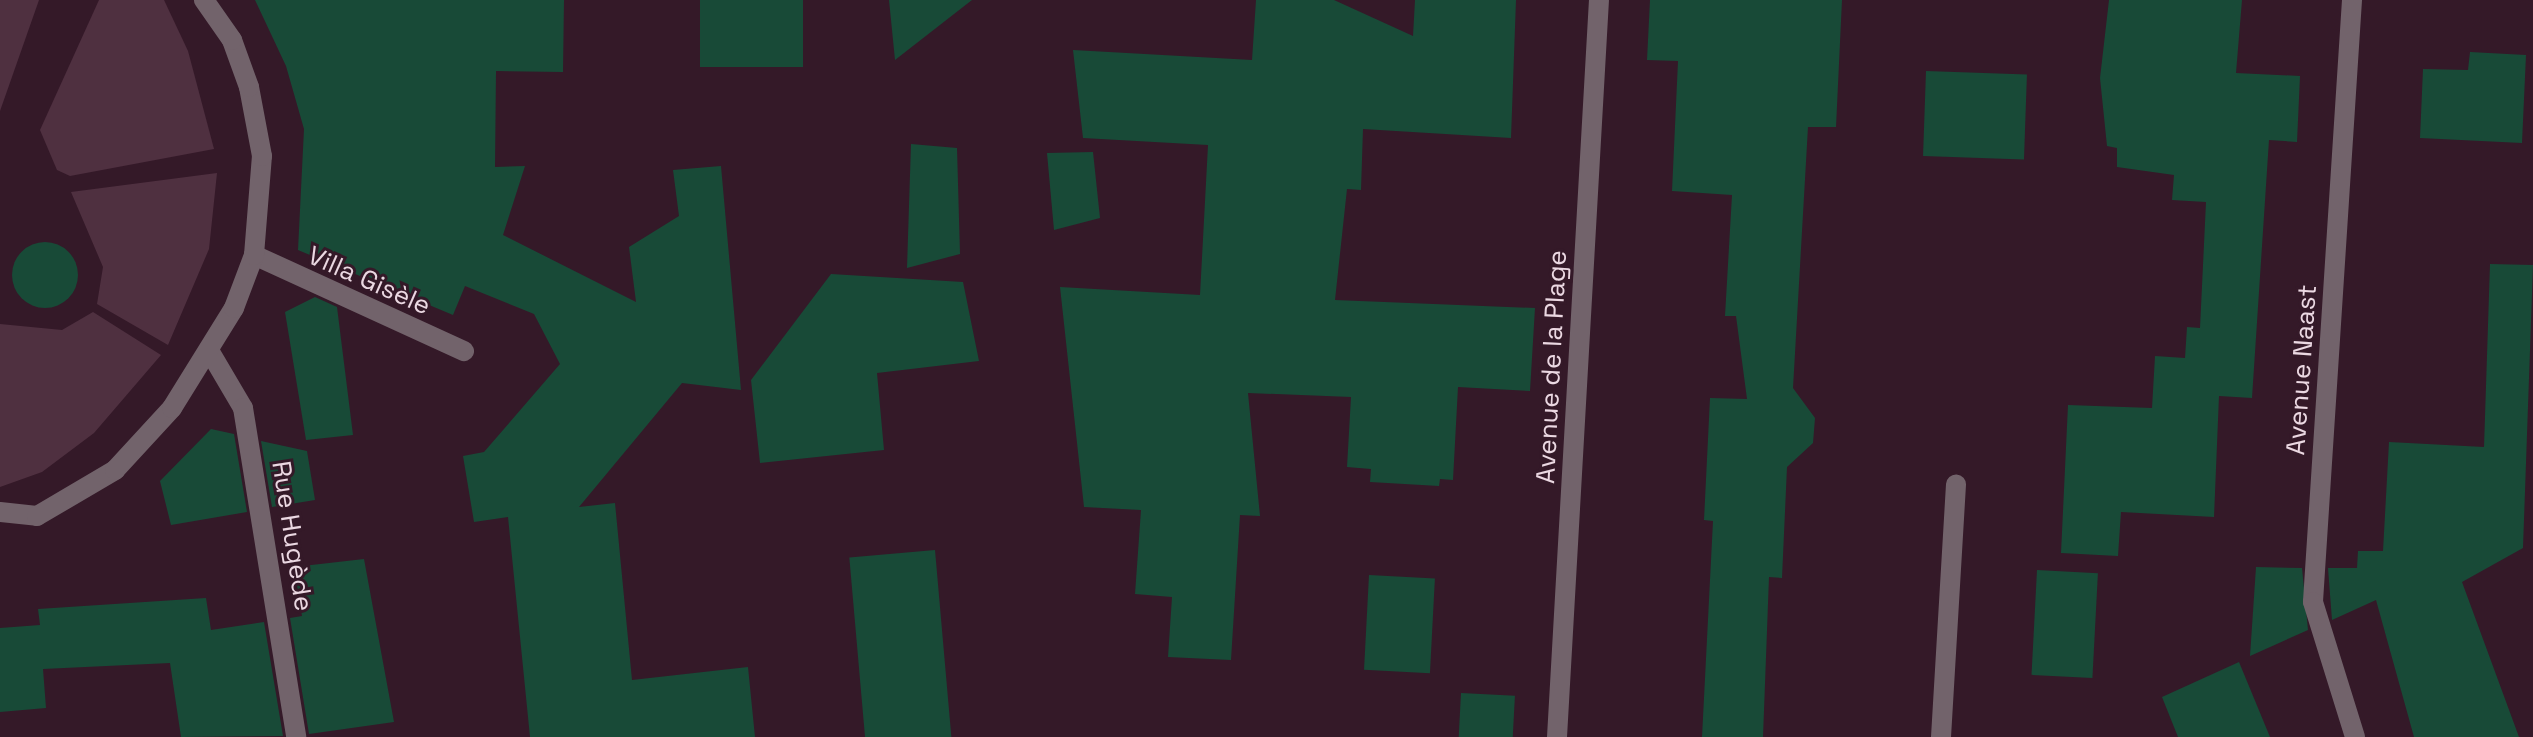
<!DOCTYPE html>
<html>
<head>
<meta charset="utf-8">
<style>
  body { margin:0 }
  #map { position:relative; width:2533px; height:737px; overflow:hidden; background:#341928; font-family:"Space Grotesk",sans-serif }
  div>[style] { position:absolute }
  [style*='--x'] { left:calc(var(--x)*1px); top:calc(var(--y)*1px); width:calc(var(--w)*1px); rotate:calc(var(--a)*1deg) }
  .green>* { inset:0; background:#4f3040 }
  .building>* { inset:0; background:#184a37; transform-origin:0 0 }
  .round { border-radius:50% }
  .minor>* { height:20px; margin:-10px; padding:0 10px; transform-origin:10px; border-radius:10px; background:#72636b }
  span { translate:-50% -50%; white-space:nowrap; text-align:center; line-height:1.15; -webkit-text-stroke:6px #341928; paint-order:stroke }
  .street-label { font-size:26px; color:#ebd8e2 }
</style>
</head>
<body>
<div id="map">
  <div class="green">
    <div style="clip-path:polygon(0 0,39px 0,0 111px)"></div>
    <div style="clip-path:polygon(99px 0,164px 0,188px 51px,214px 149px,70px 176px,57px 170px,40px 130px)"></div>
    <div style="clip-path:polygon(217px 173px,209px 249px,168px 345px,97px 304px,103px 267px,71px 192px)"></div>
    <div style="clip-path:polygon(93px 312px,161px 355px,94px 433px,42px 472px,0 487px,0 324px,62px 330px)"></div>
  </div>
  <div class="building">
    <div style="clip-path:polygon(255px 0,564px 0,563px 72px,496px 71px,495px 167px,525px 166px,503px 235px,636px 302px,629px 247px,679px 216px,673px 170px,721px 166px,741px 390px,682px 383px,579px 507px,615px 503px,632px 680px,748px 667px,755px 737px,530px 737px,508px 517px,474px 522px,463px 456px,484px 452px,560px 364px,534px 314px,465px 286px,453px 315px,298px 250px,304px 129px,286px 66px)"></div>
    <div style="left:700px;top:0;width:103px;height:67px"></div>
    <div style="clip-path:polygon(889px 0,972px 0,895px 60px)"></div>
    <div style="clip-path:polygon(1256px 0,1334px 0,1413px 36px,1415px 0,1516px 0,1511px 138px,1363px 129px,1361px 190px,1347px 189px,1335px 300px,1535px 308px,1530px 391px,1458px 387px,1453px 480px,1440px 479px,1439px 486px,1370px 482px,1371px 469px,1347px 467px,1351px 397px,1248px 393px,1260px 516px,1240px 515px,1231px 660px,1168px 657px,1172px 597px,1135px 594px,1141px 510px,1084px 507px,1060px 287px,1200px 295px,1208px 145px,1083px 138px,1073px 50px,1252px 60px)"></div>
    <div style="clip-path:polygon(1650px 0,1842px 0,1836px 127px,1808px 127px,1793px 388px,1815px 418px,1813px 443px,1787px 467px,1782px 578px,1769px 577px,1763px 737px,1702px 737px,1713px 521px,1704px 520px,1710px 398px,1747px 399px,1736px 316px,1725px 316px,1732px 195px,1672px 191px,1678px 61px,1647px 60px)"></div>
    <div style="clip-path:polygon(2109px 0,2242px 0,2236px 73px,2300px 76px,2297px 142px,2269px 140px,2252px 398px,2219px 396px,2214px 517px,2121px 512px,2118px 556px,2061px 553px,2068px 405px,2152px 408px,2155px 356px,2185px 358px,2187px 327px,2200px 328px,2206px 202px,2172px 200px,2174px 175px,2117px 167px,2117px 148px,2107px 146px,2100px 78px)"></div>
    <div style="clip-path:polygon(2470px 52px,2526px 55px,2522px 143px,2420px 138px,2423px 69px,2468px 70px)"></div>
    <div style="left:1926px;top:71px;width:101px;height:85px;rotate:2deg"></div>
    <div style="clip-path:polygon(911px 144px,957px 148px,960px 254px,907px 268px)"></div>
    <div style="clip-path:polygon(1093px 152px,1100px 218px,1054px 230px,1047px 153px)"></div>
    <div class="round" style="left:12px;top:242px;width:66px;height:66px"></div>
    <div style="clip-path:polygon(2490px 264px,2533px 265px,2523px 548px,2462px 582px,2519px 737px,2414px 737px,2376px 600px,2332px 620px,2328px 568px,2357px 568px,2358px 551px,2383px 551px,2389px 442px,2484px 447px)"></div>
    <div style="clip-path:polygon(831px 274px,963px 282px,979px 361px,877px 373px,884px 450px,760px 463px,751px 380px)"></div>
    <div style="clip-path:polygon(315px 297px,337px 307px,353px 435px,306px 440px,285px 312px)"></div>
    <div style="clip-path:polygon(211px 429px,234px 434px,247px 512px,171px 525px,160px 481px)"></div>
    <div style="clip-path:polygon(261px 441px,307px 451px,315px 500px,272px 507px)"></div>
    <div style="left:935px;top:550px;width:188px;height:86px;rotate:85deg"></div>
    <div style="clip-path:polygon(364px 559px,394px 722px,309px 734px,290px 618px,302px 616px,294px 567px)"></div>
    <div style="clip-path:polygon(2256px 567px,2302px 568px,2308px 630px,2250px 656px)"></div>
    <div style="left:2037px;top:570px;width:61px;height:105px;rotate:3deg"></div>
    <div style="left:1369px;top:575px;width:66px;height:95px;rotate:3deg"></div>
    <div style="clip-path:polygon(206px 598px,211px 630px,264px 622px,283px 736px,181px 737px,170px 663px,43px 669px,46px 708px,0 712px,0 628px,40px 625px,38px 609px)"></div>
    <div style="clip-path:polygon(2239px 662px,2270px 737px,2178px 737px,2162px 697px)"></div>
    <div style="left:1461px;top:693px;width:54px;height:44px;rotate:3deg"></div>
  </div>
  <div class="minor">
    <div style="--x:2352;--y:0;--w:603;--a:93.71"></div>
    <div style="--x:2313;--y:602;--w:141;--a:72.7"></div>
    <div style="--x:254;--y:255;--w:231;--a:24.6"></div>
    <div style="--x:210;--y:352;--w:65;--a:59.5"></div>
    <div style="--x:243;--y:408;--w:333;--a:80.8"></div>
    <div style="--x:0;--y:512;--w:37;--a:6"></div>
    <div style="--x:37;--y:516;--w:91;--a:-30.5"></div>
    <div style="--x:115;--y:470;--w:84;--a:-47.4"></div>
    <div style="--x:172;--y:408;--w:118;--a:-58.2"></div>
    <div style="--x:234;--y:308;--w:57;--a:-69.3"></div>
    <div style="--x:254;--y:255;--w:99;--a:-85.4"></div>
    <div style="--x:262;--y:156;--w:70;--a:-100.7"></div>
    <div style="--x:249;--y:87;--w:50;--a:-109.9"></div>
    <div style="--x:232;--y:40;--w:49;--a:-125"></div>
    <div style="--x:1557;--y:737;--w:738;--a:-86.74"></div>
    <div style="--x:1941;--y:737;--w:253;--a:-86.6"></div>
  </div>
  <div class="street-label">
    <span style="left:369px;top:281px;rotate:24deg">Villa Gisèle</span>
    <span style="left:1552px;top:367px;rotate:-87deg">Avenue de la Plage</span>
    <span style="left:2302px;top:370px;rotate:-86deg">Avenue Naast</span>
    <span style="left:292px;top:536px;rotate:81deg">Rue Hugède</span>
  </div>
</div>
</body>
</html>
